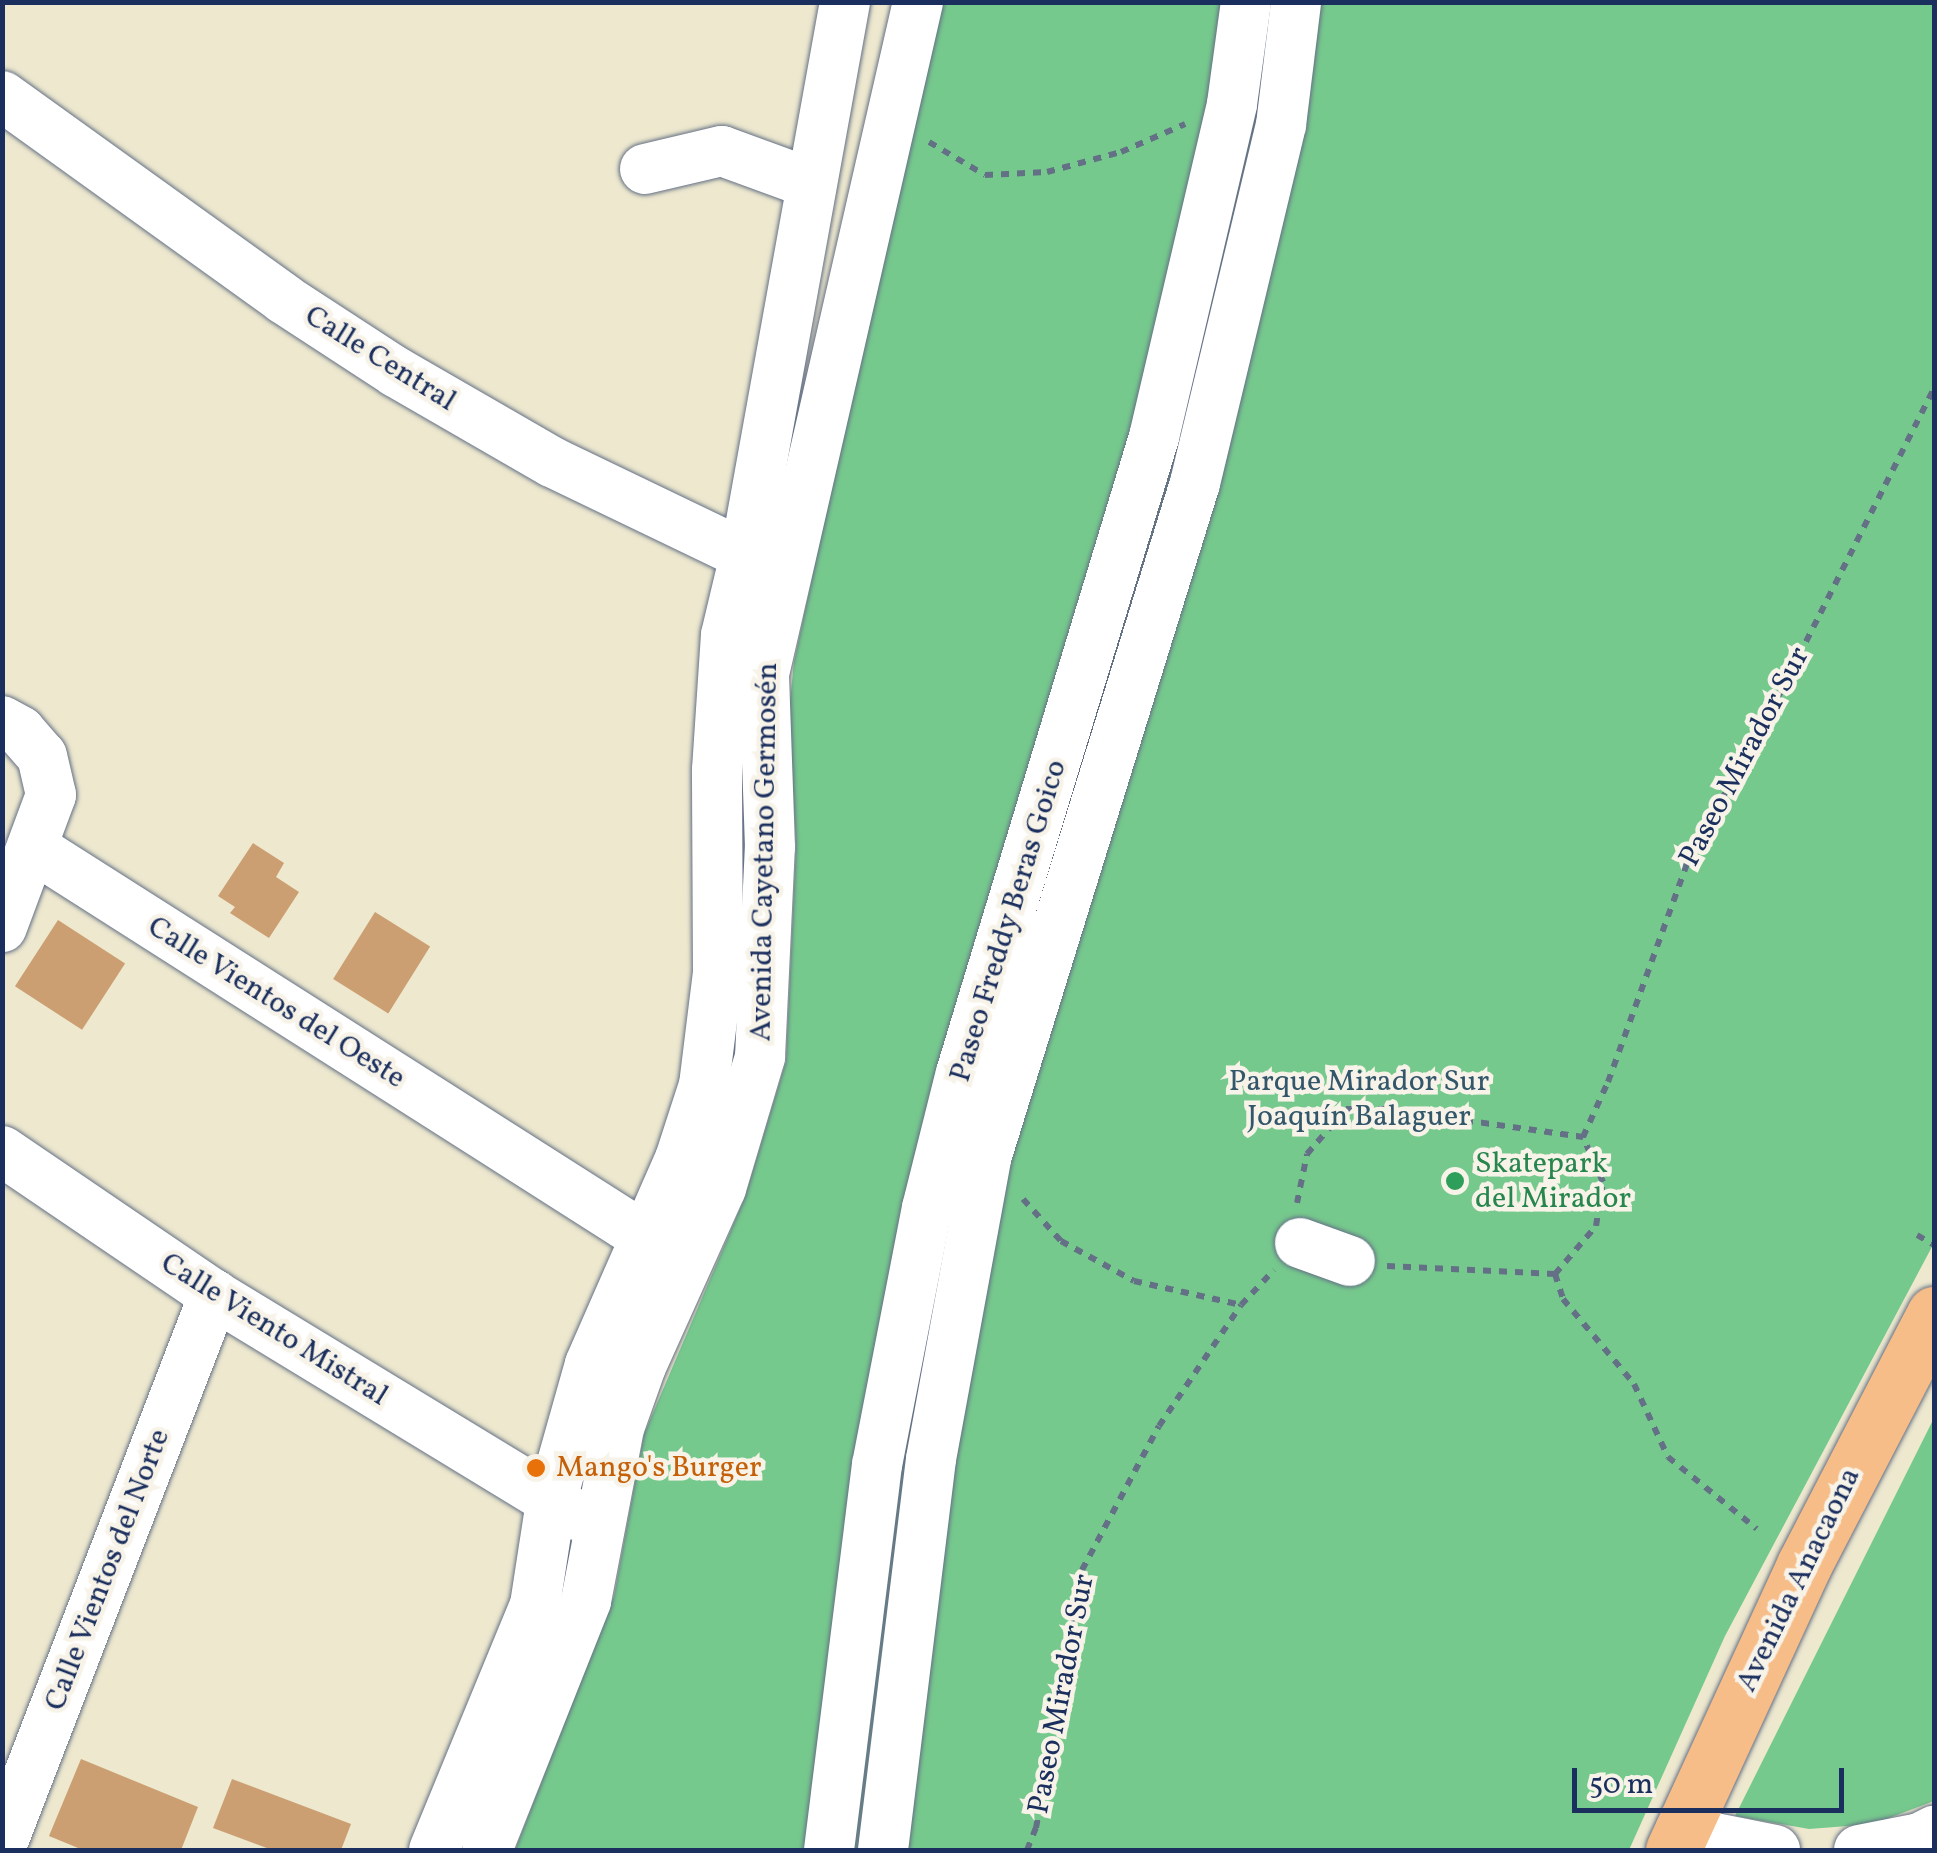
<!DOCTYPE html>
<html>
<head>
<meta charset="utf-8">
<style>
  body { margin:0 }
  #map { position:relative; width:1937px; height:1853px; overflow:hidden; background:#ede8ce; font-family:Vollkorn,serif }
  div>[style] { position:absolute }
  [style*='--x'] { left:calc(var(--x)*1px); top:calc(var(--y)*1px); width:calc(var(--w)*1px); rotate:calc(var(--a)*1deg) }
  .green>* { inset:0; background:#76c98d }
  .building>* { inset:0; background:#cb9f72; transform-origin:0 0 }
  .path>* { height:6px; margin-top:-3px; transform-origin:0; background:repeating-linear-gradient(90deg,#647085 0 8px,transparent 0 16px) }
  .roads { filter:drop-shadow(0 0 2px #647085) drop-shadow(0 0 2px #647085) }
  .minor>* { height:50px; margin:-25px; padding:0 25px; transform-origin:25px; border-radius:25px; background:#fff }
  .major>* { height:55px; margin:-27.5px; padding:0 27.5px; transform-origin:27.5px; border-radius:27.5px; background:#f7bd88 }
  .dots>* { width:28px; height:28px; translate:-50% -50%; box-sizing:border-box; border:5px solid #f7f3e8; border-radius:50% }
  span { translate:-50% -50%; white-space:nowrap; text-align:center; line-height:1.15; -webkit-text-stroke:9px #f7f3e8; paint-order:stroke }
  .street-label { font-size:30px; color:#1b2f5e }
  .park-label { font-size:30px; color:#32566a }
  .leisure-label { font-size:30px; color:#27864d }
  .left { translate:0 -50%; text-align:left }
  .food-label { font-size:30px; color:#c56008 }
  .frame { position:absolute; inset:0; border:5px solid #1b2f5e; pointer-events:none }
  .scale { position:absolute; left:1572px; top:1768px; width:272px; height:45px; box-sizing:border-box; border:5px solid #1b2f5e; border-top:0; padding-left:12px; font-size:30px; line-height:35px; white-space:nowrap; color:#1b2f5e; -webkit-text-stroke:8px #f7f3e8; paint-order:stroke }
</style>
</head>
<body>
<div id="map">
  <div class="green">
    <div style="clip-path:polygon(935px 3px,1934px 3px,1934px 1243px,1725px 1636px,1629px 1850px,515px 1850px,614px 1596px,644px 1434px,745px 1197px,786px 1061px,796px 846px,789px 711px,794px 662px)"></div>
    <div style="clip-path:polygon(1934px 1418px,1934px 1801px,1873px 1824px,1809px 1829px,1735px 1816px)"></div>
  </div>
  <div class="building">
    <div style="clip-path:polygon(253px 843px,284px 863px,276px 877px,299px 892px,269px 938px,230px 913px,235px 907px,218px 896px)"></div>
    <div style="left:375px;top:912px;width:65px;height:79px;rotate:32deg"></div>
    <div style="left:58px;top:920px;width:80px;height:79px;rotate:33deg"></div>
    <div style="clip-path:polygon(81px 1759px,198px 1807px,181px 1850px,83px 1850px,49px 1836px)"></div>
    <div style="clip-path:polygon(232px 1779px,351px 1824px,341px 1850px,272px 1850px,213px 1828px)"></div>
  </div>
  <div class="path">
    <div style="--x:929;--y:142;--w:65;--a:30.5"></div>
    <div style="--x:985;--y:175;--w:62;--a:-2.8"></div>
    <div style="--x:1047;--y:172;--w:77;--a:-15.1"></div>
    <div style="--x:1121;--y:152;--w:70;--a:-23.6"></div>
    <div style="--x:1023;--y:1199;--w:57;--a:47.9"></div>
    <div style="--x:1061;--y:1241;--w:83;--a:28.7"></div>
    <div style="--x:1134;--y:1281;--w:110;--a:12.6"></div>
    <div style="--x:1297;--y:1203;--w:50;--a:-78.5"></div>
    <div style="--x:1307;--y:1154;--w:60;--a:-49.1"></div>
    <div style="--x:1346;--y:1109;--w:40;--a:0"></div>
    <div style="--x:1386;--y:1109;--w:199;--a:8.1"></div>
    <div style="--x:1917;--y:1235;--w:20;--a:30"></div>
    <div style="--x:1387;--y:1266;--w:168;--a:2.7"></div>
    <div style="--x:1555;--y:1274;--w:63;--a:-49.5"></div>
    <div style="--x:1596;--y:1226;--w:45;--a:-81"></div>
    <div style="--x:1603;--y:1182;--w:49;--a:-114"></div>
    <div style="--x:1583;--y:1137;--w:60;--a:-65.6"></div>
    <div style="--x:1608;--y:1082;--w:240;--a:-70.1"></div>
    <div style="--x:1690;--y:856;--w:164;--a:-60.8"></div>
    <div style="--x:1770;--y:713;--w:363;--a:-63.2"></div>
    <div style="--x:1555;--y:1274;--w:26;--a:72"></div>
    <div style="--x:1563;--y:1299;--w:111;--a:50.1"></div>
    <div style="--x:1634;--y:1384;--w:81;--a:65"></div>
    <div style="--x:1668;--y:1457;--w:114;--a:39"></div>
    <div style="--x:1027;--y:1850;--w:24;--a:-68"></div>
    <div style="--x:1036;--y:1828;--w:262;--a:-79.9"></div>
    <div style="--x:1082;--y:1570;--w:163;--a:-61.9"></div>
    <div style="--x:1159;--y:1426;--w:146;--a:-55.9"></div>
    <div style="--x:1241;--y:1305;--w:48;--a:-46.7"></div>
  </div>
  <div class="roads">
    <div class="minor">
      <div style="--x:2;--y:96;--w:347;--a:35.7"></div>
      <div style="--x:284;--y:299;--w:134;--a:33.1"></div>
      <div style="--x:396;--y:372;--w:180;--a:30"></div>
      <div style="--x:552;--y:462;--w:214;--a:25.7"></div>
      <div style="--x:745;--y:555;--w:30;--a:14"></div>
      <div style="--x:645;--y:169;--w:79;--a:-13.2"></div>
      <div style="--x:722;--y:151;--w:94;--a:20"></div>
      <div style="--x:2;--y:721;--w:21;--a:29"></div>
      <div style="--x:20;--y:731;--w:33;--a:49"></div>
      <div style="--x:42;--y:756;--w:40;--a:77"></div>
      <div style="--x:51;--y:795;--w:141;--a:110.4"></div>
      <div style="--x:35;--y:849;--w:723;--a:32.46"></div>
      <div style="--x:2;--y:1151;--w:256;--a:34.2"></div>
      <div style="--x:214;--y:1295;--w:424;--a:31.3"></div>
      <div style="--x:1300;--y:1243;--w:53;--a:19.8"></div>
      <div style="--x:1680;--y:1831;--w:97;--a:11.3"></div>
      <div style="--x:2;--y:1844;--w:589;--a:-68.89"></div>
      <div style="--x:434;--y:1850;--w:265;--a:-67.6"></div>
      <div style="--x:535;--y:1605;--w:104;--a:-81.2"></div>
      <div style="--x:551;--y:1502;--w:143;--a:-74.2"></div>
      <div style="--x:590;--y:1364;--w:224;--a:-66.3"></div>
      <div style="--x:680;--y:1159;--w:78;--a:-72"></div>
      <div style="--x:704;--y:1085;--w:114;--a:-82.9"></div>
      <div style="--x:718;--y:972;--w:202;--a:-90.3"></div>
      <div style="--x:717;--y:770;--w:135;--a:-86.2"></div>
      <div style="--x:726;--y:635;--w:82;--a:-76.6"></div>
      <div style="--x:745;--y:555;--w:562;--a:-79.75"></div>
      <div style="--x:487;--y:1850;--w:268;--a:-68.3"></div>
      <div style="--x:586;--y:1601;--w:176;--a:-79.2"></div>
      <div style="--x:619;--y:1428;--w:66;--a:-70.5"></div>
      <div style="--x:641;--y:1366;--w:195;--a:-65.8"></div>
      <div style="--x:721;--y:1188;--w:137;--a:-73.4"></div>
      <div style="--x:760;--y:1057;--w:210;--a:-87.3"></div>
      <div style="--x:770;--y:847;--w:173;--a:-92"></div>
      <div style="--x:764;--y:674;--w:689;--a:-77.09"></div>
      <div style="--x:829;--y:1850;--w:388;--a:-82.9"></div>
      <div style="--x:877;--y:1465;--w:262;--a:-79"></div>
      <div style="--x:927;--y:1208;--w:139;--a:-75.9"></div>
      <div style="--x:961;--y:1073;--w:665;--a:-73.12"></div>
      <div style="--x:1154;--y:437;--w:342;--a:-76.8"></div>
      <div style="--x:1232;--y:104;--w:103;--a:-82.2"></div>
      <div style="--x:883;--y:1850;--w:394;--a:-83"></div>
      <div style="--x:931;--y:1459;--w:309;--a:-79.6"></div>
      <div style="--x:987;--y:1155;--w:703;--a:-72.8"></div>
      <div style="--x:1195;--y:483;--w:368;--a:-76.5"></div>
      <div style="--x:1281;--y:125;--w:124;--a:-83"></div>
      <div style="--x:1859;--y:1850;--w:62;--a:-11.1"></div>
      <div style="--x:1920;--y:1838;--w:16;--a:-27"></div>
    </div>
    <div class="major">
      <div style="--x:1673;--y:1850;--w:314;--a:-65.3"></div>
      <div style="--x:1804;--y:1565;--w:283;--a:-62.6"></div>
    </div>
  </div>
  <div class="dots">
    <div style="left:1455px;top:1181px;background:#2e9e5b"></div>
    <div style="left:536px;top:1468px;background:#e8710a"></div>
  </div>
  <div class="street-label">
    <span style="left:380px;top:359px;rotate:32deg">Calle Central</span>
    <span style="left:1745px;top:757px;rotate:-62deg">Paseo Mirador Sur</span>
    <span style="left:765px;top:852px;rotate:-89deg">Avenida Cayetano Germosén</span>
    <span style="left:1009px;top:921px;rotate:-73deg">Paseo Freddy Beras Goico</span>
    <span style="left:276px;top:1003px;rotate:32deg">Calle Vientos del Oeste</span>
    <span style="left:274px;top:1330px;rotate:32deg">Calle Viento Mistral</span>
    <span style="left:108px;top:1570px;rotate:-69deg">Calle Vientos del Norte</span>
    <span style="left:1799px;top:1580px;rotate:-64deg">Avenida Anacaona</span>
    <span style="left:1062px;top:1694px;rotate:-79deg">Paseo Mirador Sur</span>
  </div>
  <div class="park-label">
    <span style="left:1359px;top:1099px">Parque Mirador Sur<br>Joaquín Balaguer</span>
  </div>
  <div class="leisure-label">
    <span class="left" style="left:1475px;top:1181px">Skatepark<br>del Mirador</span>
  </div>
  <div class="food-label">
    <span class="left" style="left:556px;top:1468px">Mango's Burger</span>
  </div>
  <div class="frame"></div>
  <div class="scale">50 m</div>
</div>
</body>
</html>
